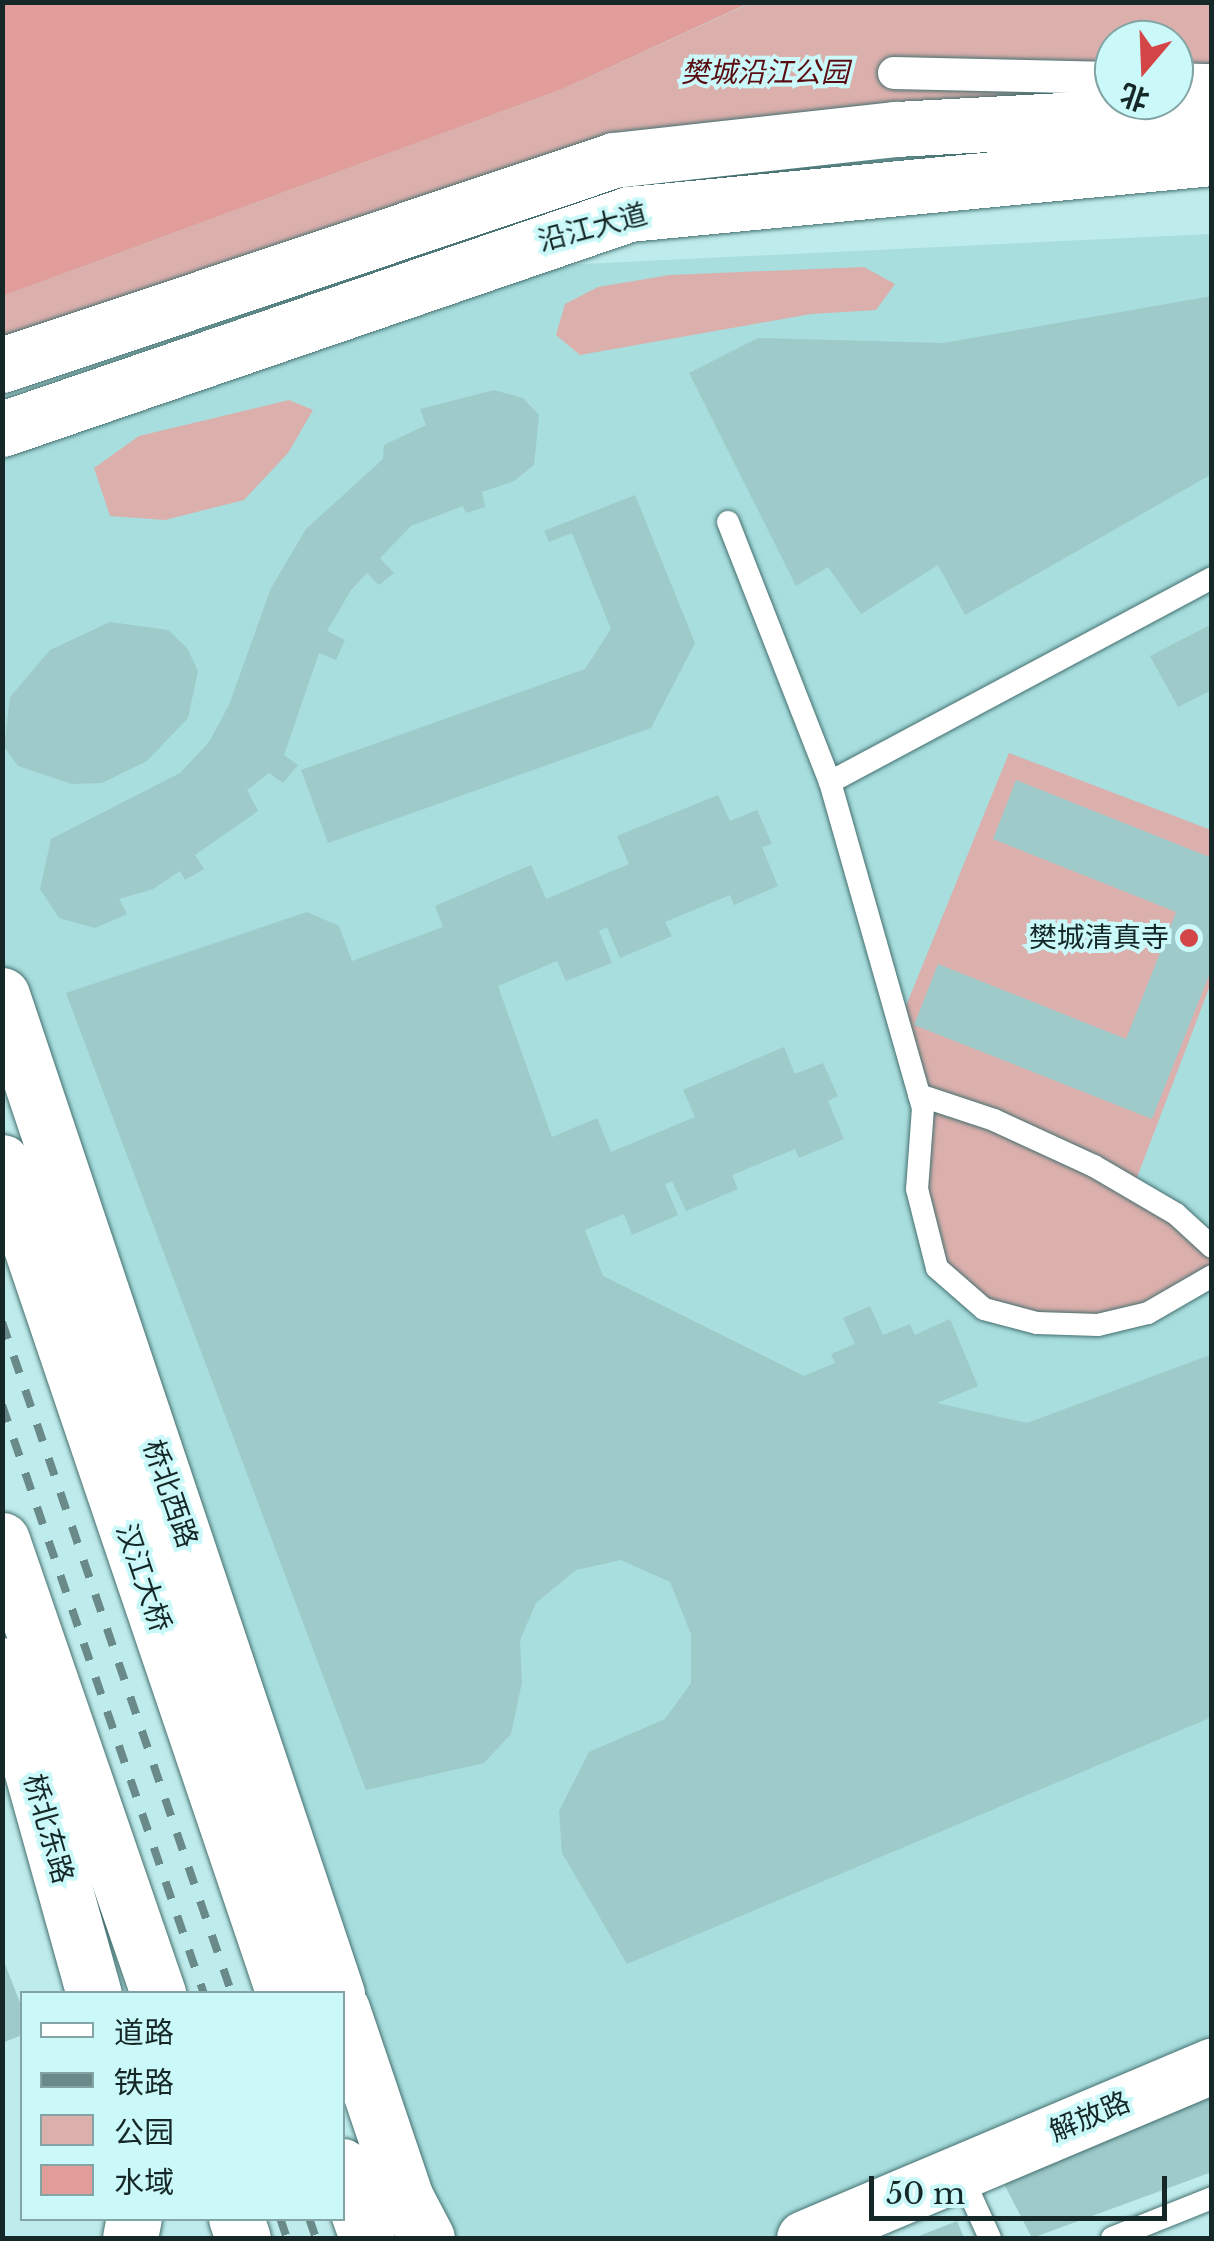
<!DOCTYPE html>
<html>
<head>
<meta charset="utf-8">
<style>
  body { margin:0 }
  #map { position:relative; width:1214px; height:2241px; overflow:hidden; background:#beebeb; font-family:"Libre Baskerville","Noto Sans SC",serif }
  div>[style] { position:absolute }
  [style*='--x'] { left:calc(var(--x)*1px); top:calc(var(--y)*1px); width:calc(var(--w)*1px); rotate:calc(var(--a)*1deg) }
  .built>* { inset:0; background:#a8dede }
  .green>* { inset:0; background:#daafac }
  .water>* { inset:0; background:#e09d99 }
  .building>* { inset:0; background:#9ecaca }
  .roads { filter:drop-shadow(0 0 2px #456f6f) drop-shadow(0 0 2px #456f6f) }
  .service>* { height:22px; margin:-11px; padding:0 11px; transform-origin:11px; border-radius:11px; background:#fff }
  .pedestrian>* { height:32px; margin:-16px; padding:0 16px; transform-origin:16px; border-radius:16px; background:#fff }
  .tertiary>* { height:55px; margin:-27.5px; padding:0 27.5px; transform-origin:27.5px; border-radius:27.5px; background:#fff }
  .secondary>* { height:55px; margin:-27.5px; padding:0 27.5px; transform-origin:27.5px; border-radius:27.5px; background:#fff }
  .rail>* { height:8px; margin-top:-4px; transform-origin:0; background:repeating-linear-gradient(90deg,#6a8a8a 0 18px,transparent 0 36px) }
  .dots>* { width:28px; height:28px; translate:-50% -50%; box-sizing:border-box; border:5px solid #cbf8f8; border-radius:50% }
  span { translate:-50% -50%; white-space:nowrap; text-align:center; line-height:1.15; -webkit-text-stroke:8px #cbf8f8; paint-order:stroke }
  .park-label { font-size:28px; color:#5a0b11; font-style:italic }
  .street-label { font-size:28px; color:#152727 }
  .poi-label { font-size:28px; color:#152727 }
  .right { translate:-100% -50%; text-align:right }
  .frame { position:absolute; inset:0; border:5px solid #152727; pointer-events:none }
  .legend { position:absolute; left:20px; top:1991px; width:325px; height:230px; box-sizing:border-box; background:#cbf8f8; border:2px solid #82a4a4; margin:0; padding:12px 18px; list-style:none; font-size:30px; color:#152727 }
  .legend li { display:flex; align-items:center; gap:20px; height:50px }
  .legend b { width:50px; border:2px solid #82a4a4 }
  .north { position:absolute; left:1094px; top:20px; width:100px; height:100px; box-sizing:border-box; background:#cbf8f8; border:2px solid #82a4a4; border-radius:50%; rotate:199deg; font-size:28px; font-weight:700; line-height:40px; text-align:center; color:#152727 }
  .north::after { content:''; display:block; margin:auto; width:35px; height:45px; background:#d44548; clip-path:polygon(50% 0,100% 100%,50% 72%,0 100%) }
  .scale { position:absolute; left:869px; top:2176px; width:298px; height:45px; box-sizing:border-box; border:5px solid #152727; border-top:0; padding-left:12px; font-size:30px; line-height:35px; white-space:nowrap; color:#152727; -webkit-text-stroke:8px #cbf8f8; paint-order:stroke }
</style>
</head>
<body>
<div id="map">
  <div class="built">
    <div style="clip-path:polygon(1211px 234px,1211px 2066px,804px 2238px,427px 2238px,3px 1012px,2px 459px,562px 265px)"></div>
  </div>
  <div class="green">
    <div style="clip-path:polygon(evenodd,750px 3px,1211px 3px,1211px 112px,614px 160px,3px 365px,3px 296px,563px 89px,750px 3px,1114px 40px,1174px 40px,1174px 100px,1114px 100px,1114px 40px)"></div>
    <div style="clip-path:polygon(864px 267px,895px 284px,876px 310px,811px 314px,580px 355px,556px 335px,565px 304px,598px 287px,670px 275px)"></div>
    <div style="clip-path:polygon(289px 400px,313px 410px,288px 453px,244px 500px,165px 520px,110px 516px,94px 468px,139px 436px)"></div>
    <div style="clip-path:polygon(1009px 753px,1211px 830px,1211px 983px,1133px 1188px,1211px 1247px,1211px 1276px,1098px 1325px,983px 1309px,937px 1268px,917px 1189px,923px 1108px,899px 1023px)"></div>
  </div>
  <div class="water">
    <div style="clip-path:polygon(3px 2px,749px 2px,749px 3px,563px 89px,3px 296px)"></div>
  </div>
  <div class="building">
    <div style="clip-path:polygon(1212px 296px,1212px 474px,965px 615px,938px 565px,861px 614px,828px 567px,796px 586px,689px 373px,758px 338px,943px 343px)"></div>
    <div style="clip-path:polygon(494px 390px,523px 398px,539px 415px,534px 465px,514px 481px,482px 492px,485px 507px,466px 513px,463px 506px,411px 526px,380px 558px,394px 573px,379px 585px,367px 573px,351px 590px,327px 631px,345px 640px,336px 660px,319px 653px,284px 755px,298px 765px,283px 783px,269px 773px,247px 790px,258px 811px,195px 855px,204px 869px,185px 880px,180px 871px,153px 889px,119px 899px,127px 914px,95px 928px,59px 918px,40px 889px,51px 839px,180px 773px,209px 742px,229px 705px,271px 588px,306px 529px,383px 459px,384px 445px,426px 425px,420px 409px)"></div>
    <div style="clip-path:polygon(635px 495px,695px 643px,651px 728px,328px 843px,301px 770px,585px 669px,611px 629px,572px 533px,549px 542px,544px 531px)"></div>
    <div style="clip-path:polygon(110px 622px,168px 630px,187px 648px,198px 671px,188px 718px,147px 761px,102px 783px,72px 784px,18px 766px,4px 747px,10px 697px,50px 650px)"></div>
    <div style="clip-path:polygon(1212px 624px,1212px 690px,1178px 707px,1150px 656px)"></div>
    <div style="clip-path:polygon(1016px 780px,1212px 858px,1212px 968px,1152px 1119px,914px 1025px,938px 964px,1126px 1039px,1176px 912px,993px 839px)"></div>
    <div style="clip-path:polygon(718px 795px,730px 821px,757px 810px,772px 844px,762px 847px,778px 886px,734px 905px,730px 895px,665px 922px,672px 936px,620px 958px,607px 927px,599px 931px,612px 963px,566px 981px,557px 961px,498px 986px,552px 1137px,597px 1118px,611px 1152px,695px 1117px,683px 1090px,784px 1047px,795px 1074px,823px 1063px,838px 1096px,828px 1101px,844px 1139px,799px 1158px,795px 1149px,732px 1175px,738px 1189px,686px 1211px,672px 1181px,665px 1184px,678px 1215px,632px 1235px,624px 1214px,585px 1230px,603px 1276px,804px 1376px,835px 1363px,831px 1354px,855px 1344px,843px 1318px,870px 1306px,883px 1335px,910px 1324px,915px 1335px,950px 1319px,978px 1386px,937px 1403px,1027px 1423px,1210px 1355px,1212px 1717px,627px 1964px,562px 1853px,559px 1811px,589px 1752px,665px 1719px,691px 1683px,691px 1634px,670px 1582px,621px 1560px,576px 1570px,536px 1603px,520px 1640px,522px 1682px,511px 1734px,484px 1763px,366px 1790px,66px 993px,307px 912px,339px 926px,352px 961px,443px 927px,435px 906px,531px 865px,546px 899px,629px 864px,617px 836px)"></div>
    <div style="clip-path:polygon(2px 1956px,22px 2008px,22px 2035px,2px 2043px)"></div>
    <div style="clip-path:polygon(1212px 2093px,1212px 2172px,1032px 2238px,1003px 2182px)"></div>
    <div style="clip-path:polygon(957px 2221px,964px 2238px,914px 2238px)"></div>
  </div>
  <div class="roads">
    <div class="service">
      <div style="--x:728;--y:522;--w:279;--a:68.6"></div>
      <div style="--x:830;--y:782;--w:433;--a:-28.1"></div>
      <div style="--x:830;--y:782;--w:339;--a:74.1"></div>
      <div style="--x:923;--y:1108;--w:81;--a:94.2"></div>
      <div style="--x:917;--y:1189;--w:81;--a:75.8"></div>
      <div style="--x:937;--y:1268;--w:62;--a:41.1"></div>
      <div style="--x:984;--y:1309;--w:55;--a:14.8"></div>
      <div style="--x:1037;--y:1323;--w:61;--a:1.9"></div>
      <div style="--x:1098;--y:1325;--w:51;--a:-13.5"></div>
      <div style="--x:1148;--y:1313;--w:74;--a:-30"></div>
      <div style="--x:919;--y:1095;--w:79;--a:18.4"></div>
      <div style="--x:994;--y:1120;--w:110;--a:24.7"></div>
      <div style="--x:1094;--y:1166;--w:95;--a:30.3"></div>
      <div style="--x:1176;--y:1214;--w:49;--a:42.5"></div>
      <div style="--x:960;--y:2172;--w:72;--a:65.6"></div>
      <div style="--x:1112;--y:2238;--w:108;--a:-21.8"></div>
    </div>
    <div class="pedestrian">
      <div style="--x:894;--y:73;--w:220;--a:1.3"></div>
      <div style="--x:1174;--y:79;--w:38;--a:2"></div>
    </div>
    <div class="tertiary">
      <div style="--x:2;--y:995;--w:1054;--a:71.46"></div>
      <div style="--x:2;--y:1665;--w:342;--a:74.4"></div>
      <div style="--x:342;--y:2009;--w:200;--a:71.3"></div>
      <div style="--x:406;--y:2198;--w:45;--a:62.3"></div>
      <div style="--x:130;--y:2238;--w:20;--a:-79"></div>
      <div style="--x:804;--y:2238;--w:443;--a:-22.9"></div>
    </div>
    <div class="secondary">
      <div style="--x:2;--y:365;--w:645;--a:-18.52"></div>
      <div style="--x:614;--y:160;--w:284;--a:-6.3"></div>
      <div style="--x:896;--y:129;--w:316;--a:-3.1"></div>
      <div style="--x:2;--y:429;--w:663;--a:-18.93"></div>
      <div style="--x:629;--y:214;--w:586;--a:-5.49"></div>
      <div style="--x:2;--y:1162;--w:878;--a:71.28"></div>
      <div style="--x:2;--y:1540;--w:480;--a:71"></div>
      <div style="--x:342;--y:2166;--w:76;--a:70.9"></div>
      <div style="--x:236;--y:2218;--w:21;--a:71"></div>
    </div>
  </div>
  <div class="rail">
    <div style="--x:2;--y:1322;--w:710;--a:71.11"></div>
    <div style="--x:2;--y:1405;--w:623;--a:71.07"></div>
    <div style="--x:280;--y:2218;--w:21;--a:71"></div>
    <div style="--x:309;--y:2218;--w:21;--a:71"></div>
  </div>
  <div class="dots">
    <div style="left:1189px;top:938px;background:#d44548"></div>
  </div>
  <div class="park-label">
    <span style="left:765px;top:73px">樊城沿江公园</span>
  </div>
  <div class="street-label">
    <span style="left:593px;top:228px;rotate:-15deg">沿江大道</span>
    <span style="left:170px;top:1494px;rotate:71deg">桥北西路</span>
    <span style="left:143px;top:1578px;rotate:71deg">汉江大桥</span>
    <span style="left:48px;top:1829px;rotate:74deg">桥北东路</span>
    <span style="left:1090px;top:2117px;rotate:-23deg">解放路</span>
  </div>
  <div class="poi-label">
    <span class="right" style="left:1169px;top:938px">樊城清真寺</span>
  </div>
  <div class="frame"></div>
  <ul class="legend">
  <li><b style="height:12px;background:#fff"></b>道路</li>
  <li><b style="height:12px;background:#6a8a8a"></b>铁路</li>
  <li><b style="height:28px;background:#daafac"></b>公园</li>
  <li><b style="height:28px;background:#e09d99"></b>水域</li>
  </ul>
  <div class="north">北</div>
  <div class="scale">50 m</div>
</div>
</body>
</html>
